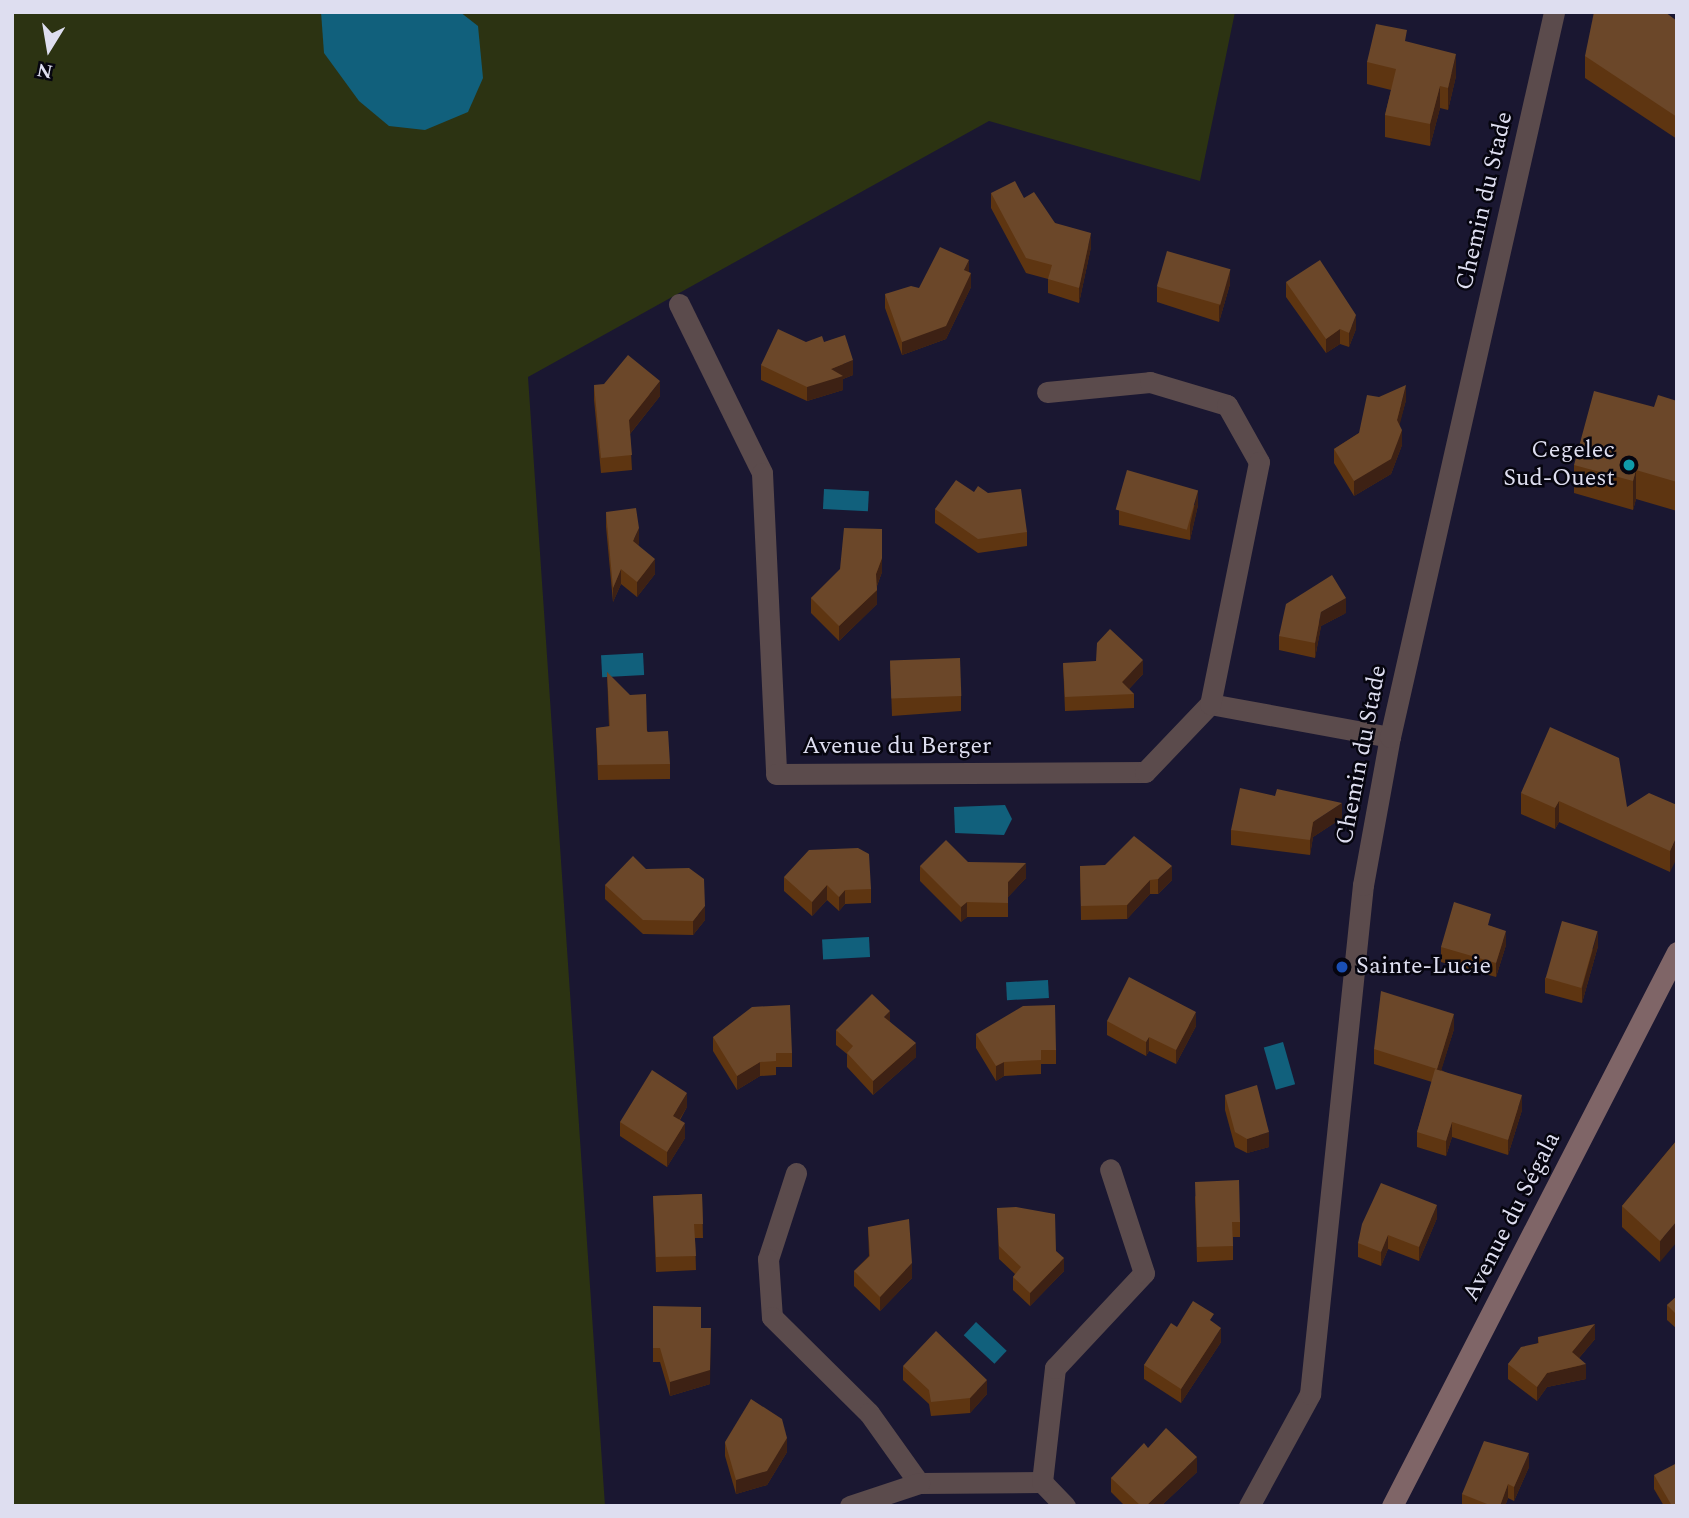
<!DOCTYPE html>
<html>
<head>
<meta charset="utf-8">
<style>
  body { margin:0 }
  #map { position:relative; width:1689px; height:1518px; overflow:hidden; background:#1a1731; font-family:Spectral,serif }
  div>[style] { position:absolute }
  [style*='--x'] { left:calc(var(--x)*1px); top:calc(var(--y)*1px); width:calc(var(--w)*1px); rotate:calc(var(--a)*1deg) }
  .green>* { inset:0; background:#2c3312 }
  .water>* { inset:0; background:#11607c; transform-origin:0 0 }
  .street>* { height:21px; margin:-10.5px; padding:0 10.5px; transform-origin:10.5px; border-radius:10.5px; background:#5b4b4c }
  .secondary>* { height:21px; margin:-10.5px; padding:0 10.5px; transform-origin:10.5px; border-radius:10.5px; background:#7f6567 }
  .wall>* { inset:0; background:#5e3511 }
  .shaded-wall>* { inset:0; background:#3d2114 }
  .building>* { inset:0; background:#6b4729; transform-origin:0 0 }
  .dots>* { width:19px; height:19px; translate:-50% -50%; box-sizing:border-box; border:4px solid #06050f; border-radius:50% }
  span { translate:-50% -50%; white-space:nowrap; text-align:center; line-height:1.15; -webkit-text-stroke:5px #06050f; paint-order:stroke }
  .street-label { font-size:24px; color:#dedef0 }
  .poi-label { font-size:24px; color:#dedef0 }
  .right { translate:-100% -50%; text-align:right }
  .left { translate:0 -50%; text-align:left }
  .frame { position:absolute; inset:0; border:14px solid #dedef0; pointer-events:none }
  .north { position:absolute; left:14px; top:14px; width:70px; height:70px; -webkit-text-stroke:5px #06050f; paint-order:stroke; rotate:191deg; font-size:19px; font-weight:700; line-height:28px; text-align:center; color:#dedef0 }
  .north::after { content:''; display:block; margin:auto; width:24px; height:32px; background:#dedef0; clip-path:polygon(50% 0,100% 100%,50% 72%,0 100%) }
</style>
</head>
<body>
<div id="map">
  <div class="green">
    <div style="clip-path:polygon(12px 12px,1235px 12px,1200px 181px,989px 121px,528px 377px,605px 1506px,12px 1506px)"></div>
  </div>
  <div class="water">
    <div style="clip-path:polygon(321px 12px,460px 12px,478px 26px,483px 78px,468px 112px,425px 130px,389px 126px,359px 101px,324px 53px)"></div>
    <div style="left:824px;top:489px;width:45px;height:20px;rotate:3deg"></div>
    <div style="left:643px;top:653px;width:22px;height:42px;rotate:87deg"></div>
    <div style="clip-path:polygon(1005px 805px,1012px 819px,1004px 835px,955px 833px,954px 807px)"></div>
    <div style="left:869px;top:937px;width:20px;height:47px;rotate:87deg"></div>
    <div style="left:1048px;top:980px;width:18px;height:42px;rotate:87deg"></div>
    <div style="left:1283px;top:1042px;width:44px;height:20px;rotate:74deg"></div>
    <div style="left:976px;top:1322px;width:42px;height:18px;rotate:43deg"></div>
  </div>
  <div class="street">
    <div style="--x:679;--y:304;--w:188;--a:63.8"></div>
    <div style="--x:762;--y:473;--w:301;--a:87.3"></div>
    <div style="--x:776;--y:774;--w:369;--a:-0.3"></div>
    <div style="--x:1145;--y:772;--w:94;--a:-46.3"></div>
    <div style="--x:1210;--y:704;--w:183;--a:10.4"></div>
    <div style="--x:1047;--y:392;--w:103;--a:-5.5"></div>
    <div style="--x:1150;--y:382;--w:80;--a:16.6"></div>
    <div style="--x:1227;--y:405;--w:65;--a:60.7"></div>
    <div style="--x:1259;--y:462;--w:247;--a:101.4"></div>
    <div style="--x:796;--y:1173;--w:90;--a:108"></div>
    <div style="--x:768;--y:1259;--w:58;--a:86.1"></div>
    <div style="--x:772;--y:1317;--w:136;--a:44.7"></div>
    <div style="--x:869;--y:1413;--w:86;--a:54.5"></div>
    <div style="--x:919;--y:1483;--w:123;--a:-0.5"></div>
    <div style="--x:850;--y:1506;--w:73;--a:-18.4"></div>
    <div style="--x:1065;--y:1506;--w:33;--a:-134"></div>
    <div style="--x:1042;--y:1482;--w:115;--a:-83.5"></div>
    <div style="--x:1055;--y:1368;--w:130;--a:-46.9"></div>
    <div style="--x:1144;--y:1273;--w:109;--a:-108.1"></div>
    <div style="--x:1249;--y:1506;--w:128;--a:-61.4"></div>
    <div style="--x:1310;--y:1394;--w:512;--a:-84.06"></div>
    <div style="--x:1363;--y:885;--w:150;--a:-79.7"></div>
    <div style="--x:1390;--y:737;--w:743;--a:-77.25"></div>
  </div>
  <div class="secondary">
    <div style="--x:1392;--y:1506;--w:623;--a:-62.78"></div>
  </div>
  <div class="wall">
    <div style="clip-path:polygon(1677px 21px,1677px 139px,1585px 78px,1585px 56px)"></div>
    <div style="clip-path:polygon(1407px 42px,1456px 76px,1448px 110px,1440px 108px,1430px 146px,1385px 137px,1385px 115px,1391px 90px,1367px 84px,1367px 62px)"></div>
    <div style="clip-path:polygon(991px 193px,1024px 198px,1055px 223px,1091px 247px,1079px 303px,1048px 293px,1048px 279px,1026px 273px,991px 208px)"></div>
    <div style="clip-path:polygon(969px 272px,971px 287px,946px 339px,902px 355px,885px 308px,885px 294px,919px 288px)"></div>
    <div style="clip-path:polygon(1286px 282px,1356px 329px,1349px 347px,1340px 344px,1326px 353px,1286px 297px)"></div>
    <div style="clip-path:polygon(1230px 284px,1219px 322px,1157px 302px,1157px 287px)"></div>
    <div style="clip-path:polygon(806px 342px,824px 342px,853px 375px,843px 379px,843px 390px,807px 401px,761px 380px,761px 365px)"></div>
    <div style="clip-path:polygon(594px 385px,660px 396px,630px 434px,632px 470px,601px 473px,594px 400px)"></div>
    <div style="clip-path:polygon(1406px 400px,1399px 425px,1402px 445px,1391px 474px,1354px 496px,1334px 463px,1334px 449px,1359px 433px)"></div>
    <div style="clip-path:polygon(1677px 401px,1677px 511px,1636px 499px,1633px 510px,1574px 493px,1574px 465px,1654px 407px)"></div>
    <div style="clip-path:polygon(974px 492px,1027px 532px,1027px 546px,978px 553px,935px 523px,935px 509px)"></div>
    <div style="clip-path:polygon(1198px 505px,1190px 540px,1119px 525px,1119px 510px)"></div>
    <div style="clip-path:polygon(606px 512px,639px 543px,638px 545px,655px 574px,637px 597px,621px 584px,613px 602px,606px 527px)"></div>
    <div style="clip-path:polygon(882px 529px,882px 572px,877px 586px,877px 604px,839px 641px,811px 613px,811px 598px)"></div>
    <div style="clip-path:polygon(1346px 613px,1321px 626px,1315px 658px,1279px 650px,1279px 636px)"></div>
    <div style="clip-path:polygon(890px 661px,961px 696px,961px 711px,892px 716px)"></div>
    <div style="clip-path:polygon(1063px 663px,1143px 674px,1129px 689px,1134px 694px,1134px 708px,1065px 711px)"></div>
    <div style="clip-path:polygon(607px 672px,670px 764px,670px 779px,598px 780px,596px 728px,609px 727px)"></div>
    <div style="clip-path:polygon(1521px 793px,1627px 807px,1677px 805px,1670px 872px,1559px 822px,1555px 829px,1521px 814px)"></div>
    <div style="clip-path:polygon(1342px 818px,1313px 837px,1310px 855px,1231px 845px,1231px 830px)"></div>
    <div style="clip-path:polygon(968px 862px,1026px 878px,1008px 897px,1008px 917px,967px 917px,961px 922px,920px 881px,920px 866px)"></div>
    <div style="clip-path:polygon(1080px 866px,1172px 880px,1158px 894px,1150px 894px,1127px 919px,1081px 920px)"></div>
    <div style="clip-path:polygon(646px 869px,705px 920px,693px 935px,643px 934px,605px 899px,605px 885px)"></div>
    <div style="clip-path:polygon(784px 877px,871px 889px,871px 903px,845px 904px,839px 911px,827px 900px,812px 916px,784px 891px)"></div>
    <div style="clip-path:polygon(1491px 926px,1506px 945px,1496px 977px,1441px 962px,1441px 947px)"></div>
    <div style="clip-path:polygon(1598px 946px,1582px 1003px,1545px 993px,1545px 978px)"></div>
    <div style="clip-path:polygon(1107px 1021px,1196px 1026px,1176px 1064px,1149px 1051px,1146px 1056px,1107px 1035px)"></div>
    <div style="clip-path:polygon(890px 1022px,916px 1057px,873px 1095px,847px 1067px,847px 1054px,836px 1045px,836px 1030px)"></div>
    <div style="clip-path:polygon(1454px 1029px,1441px 1070px,1522px 1110px,1508px 1155px,1452px 1137px,1446px 1156px,1417px 1147px,1417px 1132px,1432px 1082px,1374px 1064px,1374px 1049px)"></div>
    <div style="clip-path:polygon(976px 1034px,1056px 1050px,1056px 1064px,1041px 1064px,1041px 1074px,1004px 1076px,996px 1081px,976px 1048px)"></div>
    <div style="clip-path:polygon(713px 1037px,792px 1053px,792px 1067px,776px 1067px,776px 1075px,760px 1076px,737px 1090px,713px 1051px)"></div>
    <div style="clip-path:polygon(1225px 1095px,1269px 1147px,1247px 1153px,1235px 1147px,1225px 1110px)"></div>
    <div style="clip-path:polygon(687px 1107px,680px 1120px,685px 1138px,667px 1167px,620px 1136px,620px 1122px)"></div>
    <div style="clip-path:polygon(1677px 1140px,1660px 1262px,1622px 1227px,1622px 1206px)"></div>
    <div style="clip-path:polygon(702px 1194px,703px 1238px,695px 1238px,696px 1270px,656px 1272px,653px 1196px)"></div>
    <div style="clip-path:polygon(1195px 1196px,1240px 1222px,1240px 1237px,1233px 1237px,1233px 1260px,1197px 1262px)"></div>
    <div style="clip-path:polygon(997px 1208px,1056px 1251px,1064px 1271px,1030px 1306px,1013px 1290px,1013px 1277px,1015px 1274px,999px 1259px)"></div>
    <div style="clip-path:polygon(1437px 1218px,1419px 1261px,1388px 1249px,1381px 1266px,1358px 1257px,1358px 1243px)"></div>
    <div style="clip-path:polygon(868px 1227px,912px 1278px,880px 1311px,854px 1286px,854px 1271px,869px 1256px)"></div>
    <div style="clip-path:polygon(1677px 1296px,1677px 1329px,1667px 1320px,1667px 1305px)"></div>
    <div style="clip-path:polygon(653px 1306px,710px 1384px,670px 1396px,660px 1362px,653px 1362px)"></div>
    <div style="clip-path:polygon(1177px 1327px,1221px 1342px,1181px 1403px,1144px 1379px,1144px 1365px)"></div>
    <div style="clip-path:polygon(1538px 1337px,1595px 1339px,1579px 1358px,1586px 1379px,1547px 1387px,1537px 1401px,1508px 1379px,1508px 1364px,1538px 1343px)"></div>
    <div style="clip-path:polygon(903px 1366px,987px 1394px,970px 1413px,931px 1416px,929px 1404px,903px 1380px)"></div>
    <div style="clip-path:polygon(725px 1442px,787px 1452px,767px 1485px,736px 1494px,725px 1456px)"></div>
    <div style="clip-path:polygon(1148px 1448px,1197px 1472px,1161px 1506px,1125px 1506px,1111px 1492px,1111px 1478px)"></div>
    <div style="clip-path:polygon(1529px 1467px,1514px 1501px,1508px 1498px,1505px 1506px,1462px 1506px,1462px 1494px)"></div>
    <div style="clip-path:polygon(1654px 1475px,1677px 1506px,1664px 1506px,1654px 1489px)"></div>
  </div>
  <div class="shaded-wall">
    <div style="clip-path:polygon(1456px 54px,1456px 76px,1448px 110px,1448px 88px)"></div>
    <div style="clip-path:polygon(1440px 86px,1440px 108px,1430px 146px,1430px 124px)"></div>
    <div style="clip-path:polygon(1091px 233px,1091px 247px,1079px 303px,1079px 288px)"></div>
    <div style="clip-path:polygon(969px 260px,969px 274px,964px 270px)"></div>
    <div style="clip-path:polygon(1230px 269px,1230px 284px,1219px 322px,1219px 307px)"></div>
    <div style="clip-path:polygon(971px 273px,971px 287px,946px 339px,902px 355px,902px 342px)"></div>
    <div style="clip-path:polygon(1356px 315px,1356px 329px,1349px 347px,1349px 333px)"></div>
    <div style="clip-path:polygon(1340px 329px,1340px 344px,1326px 353px,1326px 339px)"></div>
    <div style="clip-path:polygon(853px 360px,853px 375px,843px 379px,843px 390px,807px 401px,807px 387px,831px 369px)"></div>
    <div style="clip-path:polygon(660px 381px,660px 396px,629px 435px,629px 420px)"></div>
    <div style="clip-path:polygon(1406px 385px,1406px 400px,1397px 435px,1397px 420px)"></div>
    <div style="clip-path:polygon(1402px 430px,1402px 445px,1391px 474px,1354px 496px,1354px 481px)"></div>
    <div style="clip-path:polygon(1636px 470px,1636px 499px,1633px 510px,1633px 481px)"></div>
    <div style="clip-path:polygon(1198px 490px,1198px 505px,1190px 540px,1190px 525px)"></div>
    <div style="clip-path:polygon(639px 528px,639px 543px,633px 556px,633px 541px)"></div>
    <div style="clip-path:polygon(882px 558px,882px 572px,876px 588px,876px 574px)"></div>
    <div style="clip-path:polygon(655px 559px,655px 574px,637px 597px,637px 582px)"></div>
    <div style="clip-path:polygon(621px 569px,621px 584px,613px 602px,613px 588px)"></div>
    <div style="clip-path:polygon(877px 590px,877px 604px,839px 641px,839px 626px)"></div>
    <div style="clip-path:polygon(1346px 598px,1346px 613px,1321px 626px,1315px 658px,1315px 643px,1321px 612px)"></div>
    <div style="clip-path:polygon(1143px 660px,1143px 674px,1124px 694px,1122px 682px)"></div>
    <div style="clip-path:polygon(1559px 801px,1559px 822px,1555px 829px,1555px 808px)"></div>
    <div style="clip-path:polygon(1342px 803px,1342px 818px,1313px 837px,1310px 855px,1310px 840px,1313px 822px)"></div>
    <div style="clip-path:polygon(1677px 836px,1677px 858px,1670px 872px,1670px 851px)"></div>
    <div style="clip-path:polygon(1026px 863px,1026px 878px,1008px 897px,1008px 882px)"></div>
    <div style="clip-path:polygon(1172px 866px,1172px 880px,1158px 894px,1158px 879px)"></div>
    <div style="clip-path:polygon(1150px 880px,1150px 894px,1127px 919px,1127px 905px)"></div>
    <div style="clip-path:polygon(827px 885px,827px 900px,812px 916px,812px 902px)"></div>
    <div style="clip-path:polygon(845px 890px,845px 904px,839px 911px,839px 897px)"></div>
    <div style="clip-path:polygon(967px 902px,967px 917px,961px 922px,961px 907px)"></div>
    <div style="clip-path:polygon(705px 906px,705px 920px,693px 935px,693px 921px)"></div>
    <div style="clip-path:polygon(1506px 931px,1506px 945px,1496px 977px,1496px 963px)"></div>
    <div style="clip-path:polygon(1598px 931px,1598px 946px,1582px 1003px,1582px 988px)"></div>
    <div style="clip-path:polygon(890px 1011px,890px 1025px,884px 1017px)"></div>
    <div style="clip-path:polygon(1196px 1012px,1196px 1026px,1176px 1064px,1176px 1050px)"></div>
    <div style="clip-path:polygon(1454px 1014px,1454px 1029px,1437px 1084px,1437px 1069px)"></div>
    <div style="clip-path:polygon(1149px 1037px,1149px 1051px,1146px 1056px,1146px 1042px)"></div>
    <div style="clip-path:polygon(916px 1043px,916px 1057px,873px 1095px,873px 1081px)"></div>
    <div style="clip-path:polygon(760px 1062px,760px 1076px,737px 1090px,737px 1076px)"></div>
    <div style="clip-path:polygon(1004px 1062px,1004px 1076px,996px 1081px,996px 1066px)"></div>
    <div style="clip-path:polygon(687px 1093px,687px 1107px,673px 1130px,673px 1116px)"></div>
    <div style="clip-path:polygon(1522px 1095px,1522px 1110px,1508px 1155px,1508px 1140px)"></div>
    <div style="clip-path:polygon(1452px 1122px,1452px 1137px,1446px 1156px,1446px 1141px)"></div>
    <div style="clip-path:polygon(685px 1123px,685px 1138px,667px 1167px,667px 1152px)"></div>
    <div style="clip-path:polygon(1269px 1132px,1269px 1147px,1247px 1153px,1247px 1139px)"></div>
    <div style="clip-path:polygon(1437px 1205px,1437px 1218px,1419px 1261px,1419px 1247px)"></div>
    <div style="clip-path:polygon(1677px 1221px,1677px 1242px,1660px 1262px,1660px 1241px)"></div>
    <div style="clip-path:polygon(1388px 1235px,1388px 1249px,1381px 1266px,1381px 1252px)"></div>
    <div style="clip-path:polygon(1064px 1258px,1064px 1271px,1030px 1306px,1030px 1293px)"></div>
    <div style="clip-path:polygon(912px 1263px,912px 1278px,880px 1311px,880px 1297px)"></div>
    <div style="clip-path:polygon(1595px 1324px,1595px 1339px,1572px 1366px,1572px 1352px)"></div>
    <div style="clip-path:polygon(711px 1328px,710px 1384px,670px 1396px,670px 1382px)"></div>
    <div style="clip-path:polygon(1221px 1328px,1221px 1342px,1181px 1403px,1181px 1389px)"></div>
    <div style="clip-path:polygon(1586px 1364px,1586px 1379px,1547px 1387px,1537px 1401px,1537px 1387px,1547px 1373px)"></div>
    <div style="clip-path:polygon(987px 1380px,987px 1394px,970px 1413px,970px 1398px)"></div>
    <div style="clip-path:polygon(787px 1438px,787px 1452px,767px 1485px,736px 1494px,736px 1480px)"></div>
    <div style="clip-path:polygon(1529px 1453px,1529px 1467px,1514px 1501px,1514px 1487px)"></div>
    <div style="clip-path:polygon(1197px 1457px,1197px 1472px,1161px 1506px,1146px 1506px)"></div>
    <div style="clip-path:polygon(1508px 1484px,1508px 1498px,1505px 1506px,1500px 1506px)"></div>
  </div>
  <div class="building">
    <div style="clip-path:polygon(1594px 12px,1665px 12px,1677px 21px,1677px 117px,1585px 56px)"></div>
    <div style="clip-path:polygon(1376px 24px,1407px 30px,1405px 41px,1456px 54px,1448px 88px,1440px 86px,1430px 124px,1385px 115px,1396px 69px,1367px 62px)"></div>
    <div style="clip-path:polygon(1015px 181px,1024px 198px,1034px 192px,1055px 223px,1091px 233px,1079px 288px,1048px 279px,1052px 265px,1026px 258px,991px 193px)"></div>
    <div style="clip-path:polygon(940px 247px,969px 260px,964px 270px,971px 273px,946px 326px,902px 342px,885px 294px,911px 286px,919px 288px)"></div>
    <div style="left:1167px;top:251px;width:66px;height:37px;rotate:16deg"></div>
    <div style="clip-path:polygon(1320px 260px,1356px 315px,1349px 333px,1340px 329px,1326px 339px,1286px 282px)"></div>
    <div style="clip-path:polygon(778px 329px,806px 342px,822px 336px,824px 342px,845px 335px,853px 360px,831px 369px,843px 376px,807px 387px,761px 365px)"></div>
    <div style="clip-path:polygon(628px 355px,660px 381px,629px 420px,632px 455px,601px 458px,594px 385px,604px 384px)"></div>
    <div style="clip-path:polygon(1406px 385px,1397px 420px,1402px 430px,1391px 459px,1354px 481px,1334px 449px,1359px 433px,1367px 395px,1379px 397px)"></div>
    <div style="clip-path:polygon(1594px 391px,1654px 407px,1658px 395px,1677px 401px,1677px 482px,1636px 470px,1633px 481px,1574px 465px)"></div>
    <div style="left:1127px;top:470px;width:74px;height:41px;rotate:16deg"></div>
    <div style="clip-path:polygon(956px 480px,974px 492px,978px 486px,988px 493px,1021px 489px,1027px 532px,978px 539px,935px 509px)"></div>
    <div style="clip-path:polygon(636px 508px,639px 528px,633px 541px,655px 559px,637px 582px,621px 569px,613px 588px,606px 512px)"></div>
    <div style="clip-path:polygon(844px 528px,882px 529px,882px 558px,876px 574px,877px 590px,839px 626px,811px 598px,840px 569px)"></div>
    <div style="clip-path:polygon(1332px 575px,1346px 598px,1321px 612px,1315px 643px,1279px 636px,1286px 604px)"></div>
    <div style="clip-path:polygon(1110px 629px,1143px 660px,1122px 682px,1134px 694px,1065px 697px,1063px 663px,1096px 661px,1097px 643px)"></div>
    <div style="left:960px;top:658px;width:38px;height:70px;rotate:88deg"></div>
    <div style="clip-path:polygon(607px 672px,630px 695px,646px 694px,647px 732px,668px 731px,670px 764px,598px 765px,596px 728px,610px 726px)"></div>
    <div style="clip-path:polygon(1550px 727px,1619px 758px,1627px 807px,1649px 793px,1677px 805px,1677px 836px,1670px 851px,1559px 801px,1555px 808px,1521px 793px)"></div>
    <div style="clip-path:polygon(1240px 788px,1275px 796px,1277px 789px,1342px 803px,1313px 822px,1310px 840px,1231px 830px)"></div>
    <div style="clip-path:polygon(1134px 836px,1172px 866px,1158px 879px,1150px 880px,1127px 905px,1081px 906px,1080px 866px,1105px 865px)"></div>
    <div style="clip-path:polygon(946px 840px,968px 862px,1026px 863px,1008px 882px,1008px 903px,967px 902px,961px 907px,920px 866px)"></div>
    <div style="clip-path:polygon(858px 848px,869px 854px,871px 889px,845px 890px,839px 897px,827px 885px,812px 902px,784px 877px,809px 850px)"></div>
    <div style="clip-path:polygon(633px 856px,646px 869px,689px 868px,704px 879px,705px 906px,693px 921px,643px 920px,605px 885px)"></div>
    <div style="clip-path:polygon(1454px 902px,1491px 914px,1488px 925px,1506px 931px,1496px 963px,1441px 947px)"></div>
    <div style="left:1562px;top:921px;width:37px;height:59px;rotate:16deg"></div>
    <div style="clip-path:polygon(1129px 977px,1196px 1012px,1176px 1050px,1149px 1037px,1146px 1042px,1107px 1021px)"></div>
    <div style="clip-path:polygon(1381px 991px,1454px 1014px,1437px 1069px,1374px 1049px)"></div>
    <div style="clip-path:polygon(872px 994px,890px 1011px,884px 1017px,916px 1043px,873px 1081px,847px 1053px,853px 1046px,836px 1030px)"></div>
    <div style="clip-path:polygon(790px 1005px,792px 1053px,776px 1053px,776px 1061px,760px 1062px,737px 1076px,713px 1037px,752px 1007px)"></div>
    <div style="clip-path:polygon(1055px 1005px,1056px 1050px,1041px 1050px,1041px 1060px,1004px 1062px,996px 1066px,976px 1034px,1023px 1006px)"></div>
    <div style="clip-path:polygon(1435px 1069px,1522px 1095px,1508px 1140px,1452px 1122px,1446px 1141px,1417px 1132px)"></div>
    <div style="clip-path:polygon(652px 1070px,687px 1093px,673px 1116px,685px 1123px,667px 1152px,620px 1122px)"></div>
    <div style="clip-path:polygon(1257px 1085px,1269px 1132px,1247px 1139px,1235px 1132px,1225px 1095px)"></div>
    <div style="clip-path:polygon(1677px 1140px,1677px 1221px,1660px 1241px,1622px 1206px)"></div>
    <div style="clip-path:polygon(1239px 1180px,1240px 1222px,1232px 1222px,1233px 1246px,1197px 1247px,1195px 1182px)"></div>
    <div style="clip-path:polygon(1381px 1183px,1437px 1205px,1419px 1247px,1388px 1235px,1381px 1252px,1358px 1243px,1362px 1224px)"></div>
    <div style="clip-path:polygon(702px 1194px,703px 1224px,694px 1224px,696px 1256px,656px 1257px,653px 1196px)"></div>
    <div style="clip-path:polygon(1016px 1207px,1055px 1214px,1056px 1251px,1064px 1258px,1030px 1293px,1013px 1277px,1021px 1267px,999px 1246px,997px 1208px)"></div>
    <div style="clip-path:polygon(909px 1219px,912px 1263px,880px 1297px,854px 1271px,870px 1256px,868px 1227px)"></div>
    <div style="clip-path:polygon(1677px 1296px,1677px 1315px,1667px 1305px)"></div>
    <div style="clip-path:polygon(1193px 1301px,1214px 1314px,1210px 1320px,1221px 1328px,1181px 1389px,1144px 1365px,1171px 1323px,1177px 1327px)"></div>
    <div style="clip-path:polygon(653px 1306px,701px 1307px,701px 1328px,711px 1328px,710px 1370px,670px 1382px,660px 1348px,653px 1348px)"></div>
    <div style="clip-path:polygon(1595px 1324px,1572px 1352px,1586px 1364px,1547px 1373px,1537px 1387px,1508px 1364px,1521px 1347px,1539px 1343px,1538px 1337px)"></div>
    <div style="clip-path:polygon(936px 1331px,987px 1380px,970px 1398px,931px 1402px,929px 1390px,903px 1366px)"></div>
    <div style="clip-path:polygon(751px 1399px,782px 1419px,787px 1438px,767px 1471px,736px 1480px,725px 1442px)"></div>
    <div style="clip-path:polygon(1166px 1428px,1197px 1457px,1146px 1506px,1141px 1506px,1111px 1478px,1144px 1443px,1148px 1448px)"></div>
    <div style="clip-path:polygon(1484px 1441px,1529px 1453px,1514px 1487px,1508px 1484px,1500px 1506px,1492px 1506px,1462px 1494px)"></div>
    <div style="clip-path:polygon(1677px 1463px,1677px 1506px,1672px 1506px,1654px 1475px)"></div>
  </div>
  <div class="dots">
    <div style="left:1629px;top:465px;background:#0f9aa8"></div>
    <div style="left:1342px;top:967px;background:#1a4fb4"></div>
  </div>
  <div class="street-label">
    <span style="left:1485px;top:201px;rotate:-77deg">Chemin du Stade</span>
    <span style="left:897px;top:747px">Avenue du Berger</span>
    <span style="left:1362px;top:755px;rotate:-79deg">Chemin du Stade</span>
    <span style="left:1512px;top:1217px;rotate:-63deg">Avenue du Ségala</span>
  </div>
  <div class="poi-label">
    <span class="right" style="left:1615px;top:465px">Cegelec<br>Sud-Ouest</span>
    <span class="left" style="left:1356px;top:967px">Sainte-Lucie</span>
  </div>
  <div class="frame"></div>
  <div class="north">N</div>
</div>
</body>
</html>
